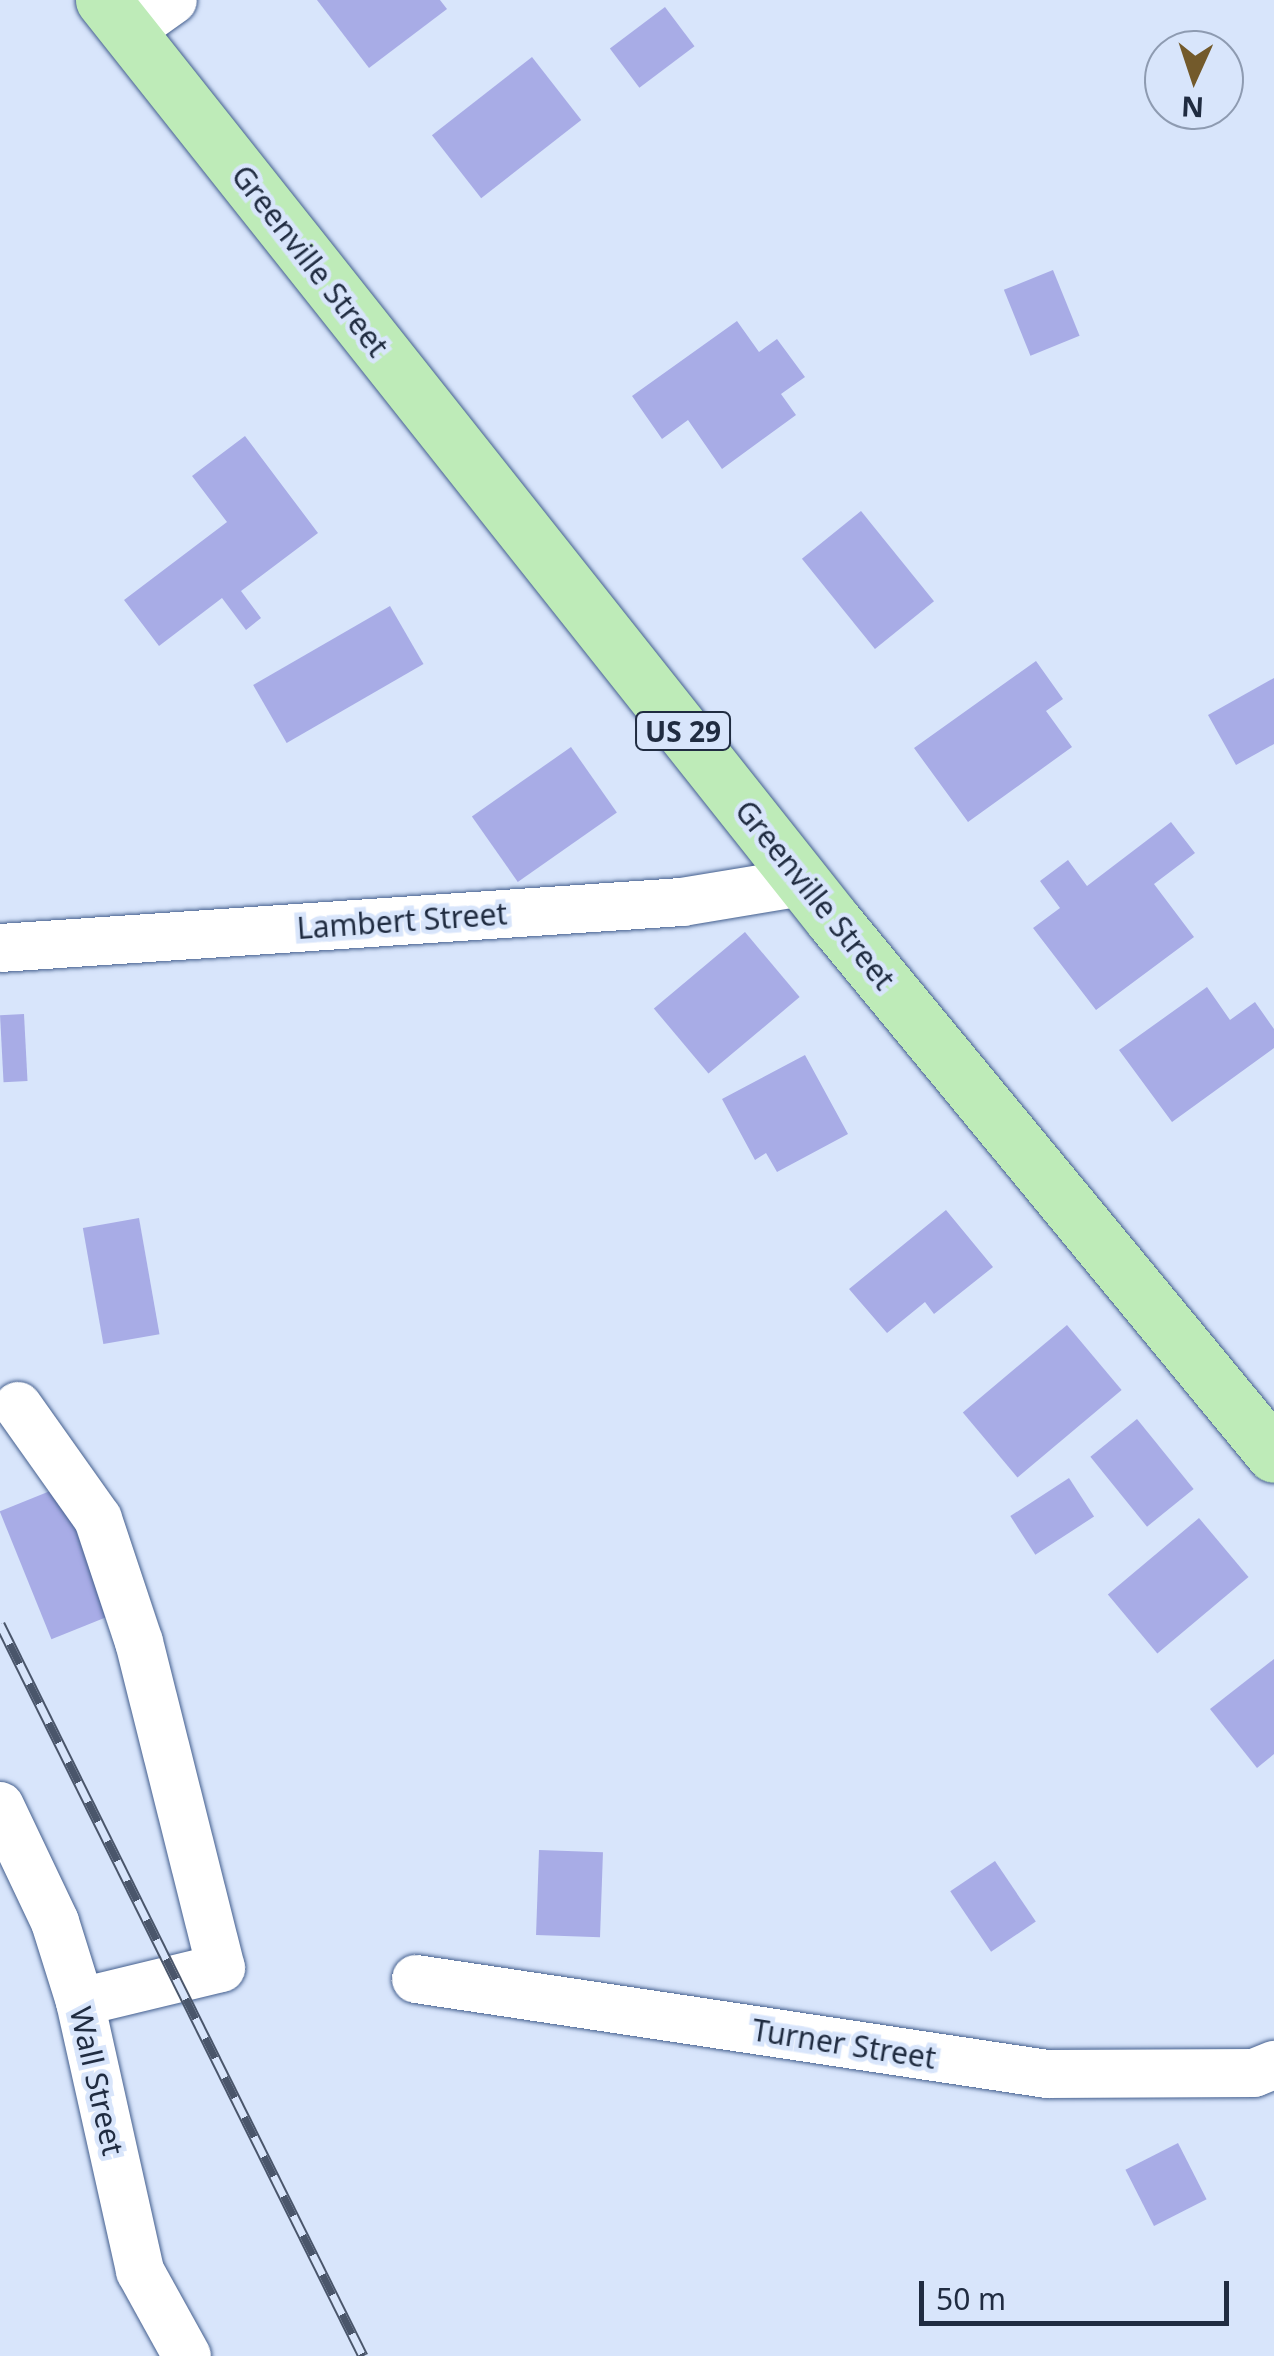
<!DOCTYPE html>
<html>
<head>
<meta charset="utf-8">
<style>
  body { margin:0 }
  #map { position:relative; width:1274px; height:2356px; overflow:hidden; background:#d8e5fb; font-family:"Noto Sans",sans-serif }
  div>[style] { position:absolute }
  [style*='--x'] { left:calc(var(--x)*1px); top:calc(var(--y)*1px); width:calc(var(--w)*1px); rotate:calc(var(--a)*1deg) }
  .building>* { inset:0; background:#a8ace6; transform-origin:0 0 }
  .roads { filter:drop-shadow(0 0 2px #445f8e) drop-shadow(0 0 2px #445f8e) }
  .minor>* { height:48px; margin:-24px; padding:0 24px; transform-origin:24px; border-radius:24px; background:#fff }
  .major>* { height:55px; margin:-27.5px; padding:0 27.5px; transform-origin:27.5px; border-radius:27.5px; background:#beebb8 }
  .rail>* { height:11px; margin-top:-5.5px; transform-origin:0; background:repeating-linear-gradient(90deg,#d8e5fb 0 22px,#4a566b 0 44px); box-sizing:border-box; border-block:2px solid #4a566b }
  span { translate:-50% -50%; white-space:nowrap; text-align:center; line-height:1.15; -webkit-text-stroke:9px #d8e5fb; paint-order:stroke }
  .shield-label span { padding:2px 8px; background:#d8e5fb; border:2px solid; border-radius:8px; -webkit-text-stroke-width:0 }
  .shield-label { font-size:28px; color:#202c41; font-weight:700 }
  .street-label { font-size:30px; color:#202c41 }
  .north { position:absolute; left:1144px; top:30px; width:100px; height:100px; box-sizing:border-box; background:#d8e5fb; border:2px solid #8e9bb1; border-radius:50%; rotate:183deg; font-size:28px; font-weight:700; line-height:40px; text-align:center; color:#202c41 }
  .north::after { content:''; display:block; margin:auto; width:35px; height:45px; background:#735a2b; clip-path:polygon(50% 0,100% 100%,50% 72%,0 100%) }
  .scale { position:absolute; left:919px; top:2281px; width:310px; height:45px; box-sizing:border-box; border:5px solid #202c41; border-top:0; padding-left:12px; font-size:30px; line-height:35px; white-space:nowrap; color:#202c41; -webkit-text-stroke:8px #d8e5fb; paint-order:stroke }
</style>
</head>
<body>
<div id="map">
  <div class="building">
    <div style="clip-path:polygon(317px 0,440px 0,447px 9px,369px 68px)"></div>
    <div style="left:665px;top:7px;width:49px;height:69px;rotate:53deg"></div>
    <div style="left:532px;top:57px;width:80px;height:127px;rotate:52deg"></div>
    <div style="left:1053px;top:270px;width:71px;height:53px;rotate:68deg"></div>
    <div style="clip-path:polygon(737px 321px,759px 352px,777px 339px,805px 377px,781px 394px,796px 415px,722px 469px,688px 420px,662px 439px,632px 396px)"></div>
    <div style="clip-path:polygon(245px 436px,318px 533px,241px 591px,261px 618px,246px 630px,222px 598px,159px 646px,124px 600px,227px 522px,192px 476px)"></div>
    <div style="left:861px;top:511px;width:116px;height:76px;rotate:51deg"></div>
    <div style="left:390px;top:606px;width:67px;height:158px;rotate:60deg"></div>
    <div style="clip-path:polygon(1036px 661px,1063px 699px,1046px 711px,1072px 747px,968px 822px,914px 748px)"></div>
    <div style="clip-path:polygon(1274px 678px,1274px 744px,1236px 765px,1208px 715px)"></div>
    <div style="left:571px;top:747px;width:80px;height:121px;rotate:55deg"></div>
    <div style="clip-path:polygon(1171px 822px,1195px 853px,1154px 884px,1194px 937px,1096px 1010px,1033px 928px,1060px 908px,1040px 881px,1068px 860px,1087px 886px)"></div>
    <div style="left:745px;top:932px;width:85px;height:119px;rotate:50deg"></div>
    <div style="clip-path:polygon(1207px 987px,1230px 1020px,1255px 1002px,1274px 1029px,1274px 1048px,1172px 1122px,1119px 1050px)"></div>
    <div style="left:24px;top:1014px;width:67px;height:24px;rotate:87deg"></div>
    <div style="clip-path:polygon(805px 1055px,848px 1134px,777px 1172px,766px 1153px,755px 1160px,722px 1099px)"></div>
    <div style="clip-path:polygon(946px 1210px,993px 1267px,934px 1314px,925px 1302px,887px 1333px,849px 1289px)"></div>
    <div style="left:139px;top:1218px;width:118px;height:57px;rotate:80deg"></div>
    <div style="left:1067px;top:1325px;width:85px;height:136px;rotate:50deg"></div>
    <div style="left:1137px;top:1419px;width:90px;height:60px;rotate:51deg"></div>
    <div style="left:1069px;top:1478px;width:46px;height:70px;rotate:57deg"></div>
    <div style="left:60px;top:1487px;width:138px;height:65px;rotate:68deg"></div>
    <div style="left:1199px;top:1518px;width:77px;height:119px;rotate:50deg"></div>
    <div style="clip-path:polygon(1274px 1659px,1274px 1754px,1257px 1768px,1210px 1709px)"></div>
    <div style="left:539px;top:1850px;width:64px;height:85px;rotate:2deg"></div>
    <div style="left:995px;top:1861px;width:73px;height:54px;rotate:56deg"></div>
    <div style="left:1178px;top:2143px;width:63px;height:59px;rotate:63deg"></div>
  </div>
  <div class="roads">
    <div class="minor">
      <div style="--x:128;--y:32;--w:55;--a:-35.4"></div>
      <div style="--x:0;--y:948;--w:684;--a:-3.86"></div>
      <div style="--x:682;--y:902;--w:123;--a:-9.4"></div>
      <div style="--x:18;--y:1406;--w:138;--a:54.7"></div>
      <div style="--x:98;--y:1519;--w:130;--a:71.6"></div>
      <div style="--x:139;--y:1642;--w:336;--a:75.9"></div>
      <div style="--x:221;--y:1968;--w:145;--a:166.4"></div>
      <div style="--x:0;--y:1806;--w:128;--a:64.6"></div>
      <div style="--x:55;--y:1922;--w:84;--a:72.6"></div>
      <div style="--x:80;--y:2002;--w:276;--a:77.4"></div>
      <div style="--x:140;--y:2271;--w:97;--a:61.1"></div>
      <div style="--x:416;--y:1979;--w:638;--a:8.56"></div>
      <div style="--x:1047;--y:2074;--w:207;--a:-0.3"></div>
      <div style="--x:1254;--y:2073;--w:22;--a:-22"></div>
    </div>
    <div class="major">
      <div style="--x:103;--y:0;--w:1174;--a:51.57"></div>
      <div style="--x:833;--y:920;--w:693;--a:50.5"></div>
    </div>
  </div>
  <div class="rail">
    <div style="--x:0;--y:1624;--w:817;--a:63.62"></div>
  </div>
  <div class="shield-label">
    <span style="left:683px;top:731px">US 29</span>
  </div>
  <div class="street-label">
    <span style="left:310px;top:261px;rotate:52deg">Greenville Street</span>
    <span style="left:815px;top:895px;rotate:51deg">Greenville Street</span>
    <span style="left:402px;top:921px;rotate:-4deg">Lambert Street</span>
    <span style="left:844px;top:2044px;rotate:9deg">Turner Street</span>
    <span style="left:97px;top:2081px;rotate:77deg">Wall Street</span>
  </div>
  <div class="north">N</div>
  <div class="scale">50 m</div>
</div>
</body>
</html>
